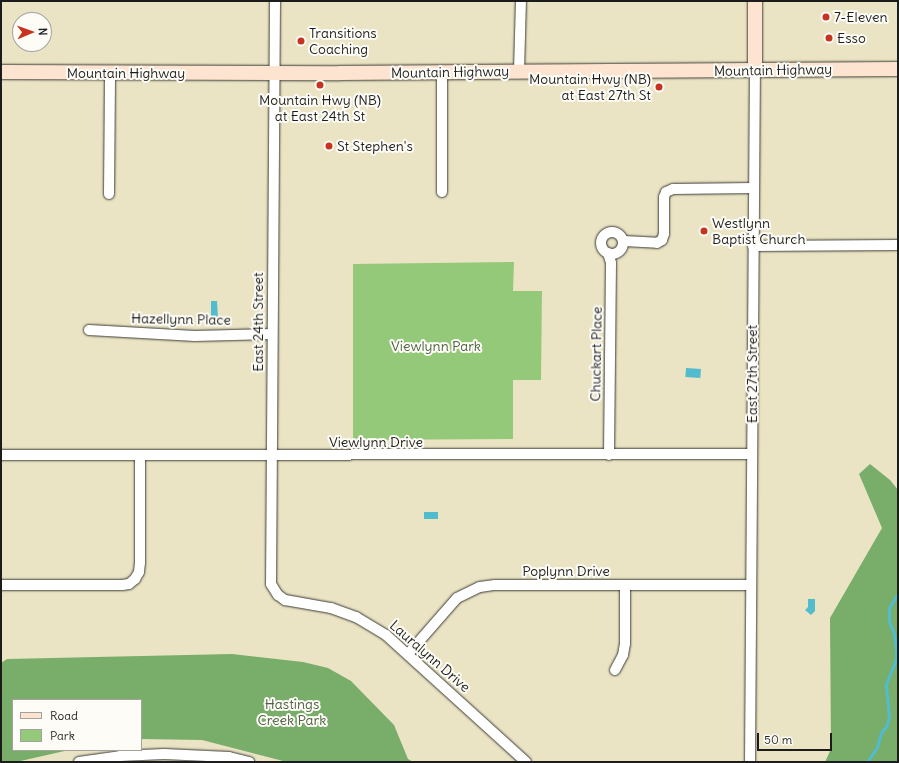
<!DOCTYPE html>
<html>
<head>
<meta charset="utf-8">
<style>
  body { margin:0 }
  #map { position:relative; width:899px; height:763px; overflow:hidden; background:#eae4c4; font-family:Delius,sans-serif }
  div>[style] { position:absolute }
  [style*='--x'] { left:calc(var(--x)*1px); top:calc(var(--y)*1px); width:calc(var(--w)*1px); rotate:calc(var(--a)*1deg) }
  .green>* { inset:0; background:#95c97a }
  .forest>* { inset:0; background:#78ad6a }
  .water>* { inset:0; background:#52bccf; transform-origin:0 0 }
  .stream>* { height:3px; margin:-1.5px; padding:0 1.5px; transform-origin:1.5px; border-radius:1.5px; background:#52bccf }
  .roads { filter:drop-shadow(0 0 1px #3b3a35) drop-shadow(0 0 1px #3b3a35) }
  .street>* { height:10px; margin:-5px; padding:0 5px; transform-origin:5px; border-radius:5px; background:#fff }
  .street>.ring { margin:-5px; padding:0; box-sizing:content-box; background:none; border:10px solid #fff; border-radius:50% }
  .secondary>* { height:14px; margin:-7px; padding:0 7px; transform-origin:7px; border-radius:7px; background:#fde4d1 }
  .dots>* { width:11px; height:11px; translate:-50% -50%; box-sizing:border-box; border:2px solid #fdfcf7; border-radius:50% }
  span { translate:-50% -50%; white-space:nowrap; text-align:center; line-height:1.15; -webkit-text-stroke:4px #fdfcf7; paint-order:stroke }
  .poi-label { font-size:14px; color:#1c1c1c }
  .left { translate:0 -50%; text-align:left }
  .right { translate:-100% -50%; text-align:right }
  .street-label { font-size:14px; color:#1c1c1c }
  .park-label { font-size:14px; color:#4c6142 }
  .frame { position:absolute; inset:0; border:2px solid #1c1c1c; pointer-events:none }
  .legend { position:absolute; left:12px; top:699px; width:130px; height:52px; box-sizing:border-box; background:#fdfcf7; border:1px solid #a3a29f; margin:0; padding:5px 7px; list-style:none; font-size:12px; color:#1c1c1c }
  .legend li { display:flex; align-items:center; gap:8px; height:20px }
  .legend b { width:20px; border:1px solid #a3a29f }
  .north { position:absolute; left:12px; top:12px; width:40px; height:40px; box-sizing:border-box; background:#fdfcf7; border:1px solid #a3a29f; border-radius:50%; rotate:88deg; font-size:11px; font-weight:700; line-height:16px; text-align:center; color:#1c1c1c }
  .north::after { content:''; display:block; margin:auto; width:14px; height:18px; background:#c8321e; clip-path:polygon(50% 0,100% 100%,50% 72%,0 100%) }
  .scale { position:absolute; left:757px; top:733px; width:75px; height:18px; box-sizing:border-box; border:2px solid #1c1c1c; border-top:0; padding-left:5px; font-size:12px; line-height:14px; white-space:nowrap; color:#1c1c1c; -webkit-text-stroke:3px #fdfcf7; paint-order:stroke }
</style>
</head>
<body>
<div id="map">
  <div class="green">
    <div style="clip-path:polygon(514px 262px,513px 291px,542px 291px,541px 380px,513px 380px,513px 439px,353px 440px,353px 264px)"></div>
  </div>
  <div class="forest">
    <div style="clip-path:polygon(870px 464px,890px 480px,898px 490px,898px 762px,825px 762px,831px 749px,830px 618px,882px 528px,859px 474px)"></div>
    <div style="clip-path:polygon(232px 654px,303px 662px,328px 668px,351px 681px,394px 725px,408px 759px,413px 762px,287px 762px,202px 740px,141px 739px,141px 700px,13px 700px,13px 750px,69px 750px,16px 762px,1px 762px,1px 663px,7px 659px)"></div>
  </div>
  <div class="water">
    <div style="clip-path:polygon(211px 301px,217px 301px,218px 318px,211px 318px)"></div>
    <div style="left:686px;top:368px;width:15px;height:9px;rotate:4deg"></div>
    <div style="left:424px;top:512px;width:14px;height:7px"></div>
    <div style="clip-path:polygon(808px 599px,815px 599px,815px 611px,811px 615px,805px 610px,808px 607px)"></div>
  </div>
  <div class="stream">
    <div style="--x:867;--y:762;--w:18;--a:-56"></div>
    <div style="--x:877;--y:747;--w:15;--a:-74"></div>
    <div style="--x:881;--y:733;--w:10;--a:-53"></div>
    <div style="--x:887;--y:725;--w:10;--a:-79"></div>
    <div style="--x:889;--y:715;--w:31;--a:-96"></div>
    <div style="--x:886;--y:684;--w:27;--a:-68"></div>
    <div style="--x:896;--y:659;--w:11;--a:-90"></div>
    <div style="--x:896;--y:648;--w:14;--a:-98"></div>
    <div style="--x:894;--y:634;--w:14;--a:-111"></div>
    <div style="--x:889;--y:621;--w:13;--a:-90"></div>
    <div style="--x:889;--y:608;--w:17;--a:-59"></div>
  </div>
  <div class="roads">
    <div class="street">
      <div style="--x:275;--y:1;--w:583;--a:90.39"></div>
      <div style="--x:271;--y:584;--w:13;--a:58"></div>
      <div style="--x:278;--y:595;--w:9;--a:36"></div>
      <div style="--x:285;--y:600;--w:47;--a:9.9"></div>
      <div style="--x:331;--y:608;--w:27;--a:20"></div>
      <div style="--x:356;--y:617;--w:35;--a:31"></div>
      <div style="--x:386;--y:635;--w:189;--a:42.2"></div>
      <div style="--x:519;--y:71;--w:70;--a:-88.4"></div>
      <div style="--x:442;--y:192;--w:120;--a:-90"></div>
      <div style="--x:109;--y:194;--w:121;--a:-89.5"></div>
      <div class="ring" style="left:601px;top:232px;width:12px;height:12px"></div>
      <div style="--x:624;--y:241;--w:33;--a:3"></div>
      <div style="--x:657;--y:243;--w:6;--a:-31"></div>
      <div style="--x:662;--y:240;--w:6;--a:-72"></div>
      <div style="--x:664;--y:234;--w:37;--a:-90"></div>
      <div style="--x:664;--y:197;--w:5;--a:-68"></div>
      <div style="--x:666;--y:192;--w:8;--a:-23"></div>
      <div style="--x:673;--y:189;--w:80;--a:-0.7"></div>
      <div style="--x:753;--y:246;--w:145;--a:-0.4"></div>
      <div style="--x:608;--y:253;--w:10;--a:73"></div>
      <div style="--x:611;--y:263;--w:192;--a:90.6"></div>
      <div style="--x:89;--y:330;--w:106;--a:3.2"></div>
      <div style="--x:195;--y:336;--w:77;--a:-1.5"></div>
      <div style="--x:1;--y:455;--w:751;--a:-0.08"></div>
      <div style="--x:1;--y:585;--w:121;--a:0"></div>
      <div style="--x:122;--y:585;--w:7;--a:-8"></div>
      <div style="--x:129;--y:584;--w:8;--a:-40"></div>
      <div style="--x:135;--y:579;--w:8;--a:-60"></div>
      <div style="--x:139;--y:572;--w:9;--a:-84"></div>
      <div style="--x:140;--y:563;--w:108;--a:-90"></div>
      <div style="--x:408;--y:654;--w:74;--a:-48.8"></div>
      <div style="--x:457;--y:598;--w:25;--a:-26"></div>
      <div style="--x:480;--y:587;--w:15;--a:-8"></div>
      <div style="--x:495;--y:585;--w:256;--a:0"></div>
      <div style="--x:615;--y:670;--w:17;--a:-62"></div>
      <div style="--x:623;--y:655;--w:11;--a:-80"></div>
      <div style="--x:625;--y:644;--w:59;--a:-90"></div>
      <div style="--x:79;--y:762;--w:41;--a:-8.3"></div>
      <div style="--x:120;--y:756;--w:44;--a:-2.6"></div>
      <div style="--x:164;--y:754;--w:65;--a:2.6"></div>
      <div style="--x:229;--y:757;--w:21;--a:14"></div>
      <div style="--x:750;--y:762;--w:692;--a:-89.59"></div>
    </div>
    <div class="secondary">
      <div style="--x:755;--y:1;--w:69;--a:90"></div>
      <div style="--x:1;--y:72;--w:339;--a:0.2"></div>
      <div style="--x:340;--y:73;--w:558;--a:-0.41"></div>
    </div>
  </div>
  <div class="dots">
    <div style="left:826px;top:17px;background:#c8321e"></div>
    <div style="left:829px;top:38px;background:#c8321e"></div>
    <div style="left:301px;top:41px;background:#c8321e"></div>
    <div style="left:320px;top:85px;background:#c8321e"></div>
    <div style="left:659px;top:87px;background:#c8321e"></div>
    <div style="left:329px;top:146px;background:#c8321e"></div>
    <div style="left:704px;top:231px;background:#c8321e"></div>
  </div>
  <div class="poi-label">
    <span class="left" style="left:834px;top:17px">7-Eleven</span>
    <span class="left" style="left:309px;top:41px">Transitions<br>Coaching</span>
    <span class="left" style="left:837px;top:38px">Esso</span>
    <span class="right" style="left:651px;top:87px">Mountain Hwy (NB)<br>at East 27th St</span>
    <span style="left:320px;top:108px">Mountain Hwy (NB)<br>at East 24th St</span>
    <span class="left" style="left:337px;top:146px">St Stephen's</span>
    <span class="left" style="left:712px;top:231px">Westlynn<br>Baptist Church</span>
  </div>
  <div class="street-label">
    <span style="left:773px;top:70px;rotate:-1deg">Mountain Highway</span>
    <span style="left:450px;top:72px;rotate:-1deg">Mountain Highway</span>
    <span style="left:126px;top:73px">Mountain Highway</span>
    <span style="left:181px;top:319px;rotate:1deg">Hazellynn Place</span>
    <span style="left:258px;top:322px;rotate:-90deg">East 24th Street</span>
    <span style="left:596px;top:354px;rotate:-89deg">Chuckart Place</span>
    <span style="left:752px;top:374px;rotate:-90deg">East 27th Street</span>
    <span style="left:376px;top:442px">Viewlynn Drive</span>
    <span style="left:566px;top:571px">Poplynn Drive</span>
    <span style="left:430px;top:656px;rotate:41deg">Lauralynn Drive</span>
  </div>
  <div class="park-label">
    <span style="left:436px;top:346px">Viewlynn Park</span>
    <span style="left:292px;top:712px">Hastings<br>Creek Park</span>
  </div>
  <div class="frame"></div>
  <ul class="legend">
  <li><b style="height:5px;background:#fde4d1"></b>Road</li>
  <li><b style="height:11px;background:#95c97a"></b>Park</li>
  </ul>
  <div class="north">N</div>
  <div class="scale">50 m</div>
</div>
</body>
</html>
